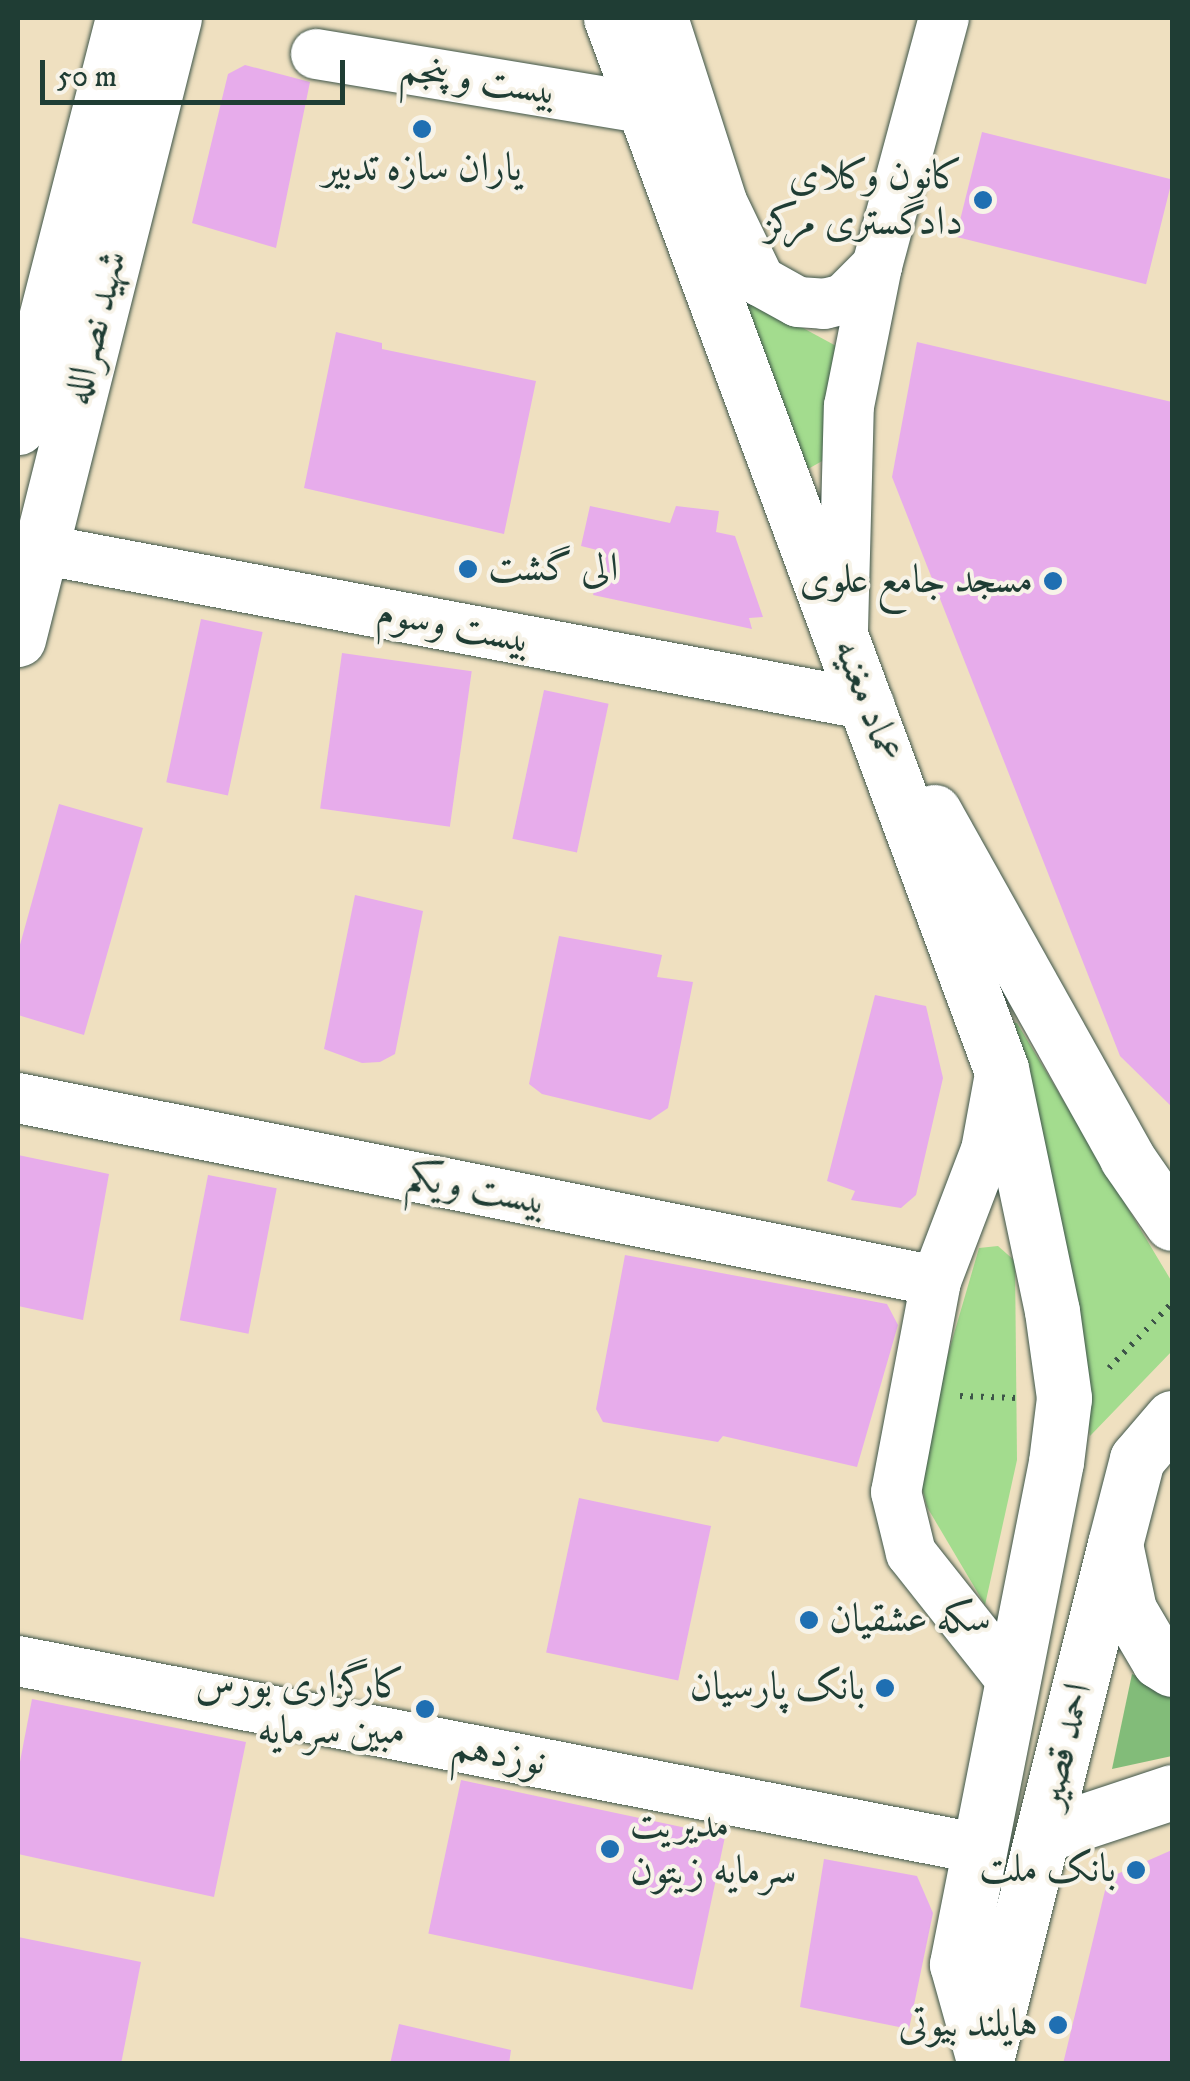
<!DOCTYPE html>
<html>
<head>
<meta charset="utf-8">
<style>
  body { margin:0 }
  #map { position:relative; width:1190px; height:2081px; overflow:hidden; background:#efe0c0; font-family:"IM FELL DW Pica",Amiri,serif }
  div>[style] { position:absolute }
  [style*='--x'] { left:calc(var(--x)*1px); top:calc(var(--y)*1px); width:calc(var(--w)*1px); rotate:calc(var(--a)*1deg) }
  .green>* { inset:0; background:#a3dc8e }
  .forest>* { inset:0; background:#82bc79 }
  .building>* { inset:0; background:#e7aceb; transform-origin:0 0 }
  .path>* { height:6px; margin-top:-3px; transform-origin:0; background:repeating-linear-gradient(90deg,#3e5549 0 2.5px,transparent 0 10.5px) }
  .roads { filter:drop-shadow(0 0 2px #3e5549) drop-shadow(0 0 2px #3e5549) }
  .minor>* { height:50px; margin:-25px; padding:0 25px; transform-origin:25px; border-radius:25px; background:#fff }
  .major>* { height:55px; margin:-27.5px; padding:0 27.5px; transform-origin:27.5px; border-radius:27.5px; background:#fff }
  .dots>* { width:28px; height:28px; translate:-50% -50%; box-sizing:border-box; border:5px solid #f7f3e8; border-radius:50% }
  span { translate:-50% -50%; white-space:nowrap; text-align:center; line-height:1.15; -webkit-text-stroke:8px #f7f3e8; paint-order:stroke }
  .street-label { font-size:40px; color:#1f3d34 }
  .poi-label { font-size:40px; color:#1f3d34 }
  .right { translate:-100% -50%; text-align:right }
  .left { translate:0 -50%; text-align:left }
  .frame { position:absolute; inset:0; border:20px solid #1f3d34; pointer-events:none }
  .scale { position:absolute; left:40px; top:60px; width:305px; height:45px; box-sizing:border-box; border:5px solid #1f3d34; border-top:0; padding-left:12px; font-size:30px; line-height:35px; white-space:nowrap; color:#1f3d34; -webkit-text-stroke:8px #f7f3e8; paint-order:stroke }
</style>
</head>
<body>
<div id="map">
  <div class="green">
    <div style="clip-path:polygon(735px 291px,838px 347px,824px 460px,808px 469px)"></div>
    <div style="clip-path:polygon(1006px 1022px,1017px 1023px,1172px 1282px,1172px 1351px,1090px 1436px,1072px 1288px)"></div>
    <div style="clip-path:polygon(998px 1246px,1015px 1261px,1017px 1460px,985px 1605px,927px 1507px,916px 1464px,979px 1248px)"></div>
  </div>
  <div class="forest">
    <div style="clip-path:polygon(1132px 1674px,1172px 1694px,1172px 1756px,1112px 1769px)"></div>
  </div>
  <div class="building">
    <div style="clip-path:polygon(245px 65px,310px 82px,276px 248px,192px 223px,228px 74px)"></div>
    <div style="left:982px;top:132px;width:196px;height:108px;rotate:14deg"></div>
    <div style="clip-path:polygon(336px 332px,382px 343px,382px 349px,536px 381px,504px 534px,304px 488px)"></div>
    <div style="clip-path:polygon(917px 342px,1172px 402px,1172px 1107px,1120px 1056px,892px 477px)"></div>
    <div style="clip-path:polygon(590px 506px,670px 523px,676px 506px,719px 511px,716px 532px,735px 536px,763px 617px,749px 618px,752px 629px,593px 595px,605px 552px,581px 546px)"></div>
    <div style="left:201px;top:619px;width:63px;height:167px;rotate:12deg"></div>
    <div style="left:342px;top:653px;width:131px;height:157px;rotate:8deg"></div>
    <div style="left:544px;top:690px;width:66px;height:152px;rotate:12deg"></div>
    <div style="clip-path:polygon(59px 804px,143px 828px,84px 1035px,18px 1015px,18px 952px)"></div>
    <div style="clip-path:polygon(355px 895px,423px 911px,395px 1054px,380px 1062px,362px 1063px,324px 1049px)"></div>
    <div style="clip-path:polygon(559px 936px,662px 955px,657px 977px,693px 982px,668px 1108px,650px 1120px,542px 1094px,529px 1084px)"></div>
    <div style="clip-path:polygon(875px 995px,926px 1006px,943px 1078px,916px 1195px,901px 1208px,851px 1200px,855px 1191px,827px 1181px)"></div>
    <div style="clip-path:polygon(18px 1155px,109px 1174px,83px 1320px,18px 1306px)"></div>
    <div style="left:208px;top:1175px;width:70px;height:148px;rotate:11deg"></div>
    <div style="clip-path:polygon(625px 1255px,887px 1304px,898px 1325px,857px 1467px,723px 1436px,718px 1442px,603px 1422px,596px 1409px)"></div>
    <div style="left:579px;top:1498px;width:135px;height:158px;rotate:12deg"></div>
    <div style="clip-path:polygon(32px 1699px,246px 1742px,214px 1897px,18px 1854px,18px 1772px)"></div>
    <div style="left:461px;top:1780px;width:270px;height:157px;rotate:12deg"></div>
    <div style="clip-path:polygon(1172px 1850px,1172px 2064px,1063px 2064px,1108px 1878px)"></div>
    <div style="clip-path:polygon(824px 1859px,917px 1876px,933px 1913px,909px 2029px,800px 2007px)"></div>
    <div style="clip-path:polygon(18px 1937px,141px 1962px,121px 2064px,18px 2064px)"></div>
    <div style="clip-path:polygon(399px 2024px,511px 2050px,509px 2064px,390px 2064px)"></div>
  </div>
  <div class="path">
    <div style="--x:1109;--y:1368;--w:91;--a:-45.9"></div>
    <div style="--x:960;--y:1396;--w:57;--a:2"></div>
  </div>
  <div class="roads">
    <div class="minor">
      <div style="--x:663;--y:18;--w:193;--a:72.2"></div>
      <div style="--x:722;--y:202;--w:88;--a:64.3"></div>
      <div style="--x:760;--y:281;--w:43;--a:28.9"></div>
      <div style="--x:798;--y:302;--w:26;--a:4"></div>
      <div style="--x:824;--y:304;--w:21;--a:-14"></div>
      <div style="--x:844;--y:299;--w:47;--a:-45"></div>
      <div style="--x:316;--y:54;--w:330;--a:9.4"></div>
      <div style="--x:40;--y:549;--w:844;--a:10.66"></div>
      <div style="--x:843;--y:630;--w:224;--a:-88.5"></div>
      <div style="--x:849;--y:406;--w:143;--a:-78.7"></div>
      <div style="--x:877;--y:266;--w:257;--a:-74.9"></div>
      <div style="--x:1000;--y:1074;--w:77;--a:100.4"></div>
      <div style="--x:986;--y:1150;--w:140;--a:110.9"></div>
      <div style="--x:936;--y:1281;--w:215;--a:100.7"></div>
      <div style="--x:896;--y:1492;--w:63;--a:76.2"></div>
      <div style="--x:911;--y:1553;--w:158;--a:51.7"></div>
      <div style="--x:18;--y:1098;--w:936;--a:11.27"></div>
      <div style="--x:18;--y:1661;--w:981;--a:11.05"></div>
    </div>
    <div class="major">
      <div style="--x:611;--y:18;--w:1121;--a:69.64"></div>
      <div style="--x:1001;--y:1069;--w:247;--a:78.1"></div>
      <div style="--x:1052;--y:1311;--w:88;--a:82.1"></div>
      <div style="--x:1064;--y:1398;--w:64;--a:97.1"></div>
      <div style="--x:1056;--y:1462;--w:512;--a:101.16"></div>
      <div style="--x:957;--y:1964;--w:104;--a:74.4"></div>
      <div style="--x:18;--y:427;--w:422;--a:-75.6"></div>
      <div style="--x:18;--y:639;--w:640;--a:-75.9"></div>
      <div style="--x:934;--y:812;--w:396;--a:60.8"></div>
      <div style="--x:1127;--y:1158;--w:79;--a:55.3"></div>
      <div style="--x:1172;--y:1418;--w:54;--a:130.5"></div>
      <div style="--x:1137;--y:1459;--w:88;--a:104.5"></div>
      <div style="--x:1115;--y:1544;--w:67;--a:78"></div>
      <div style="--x:1129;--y:1610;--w:59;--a:59.5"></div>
      <div style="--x:1159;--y:1661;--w:15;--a:32"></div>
      <div style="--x:1043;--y:1835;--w:136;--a:-18.4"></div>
      <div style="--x:985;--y:2064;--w:536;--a:-75.96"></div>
    </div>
  </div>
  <div class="dots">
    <div style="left:422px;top:129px;background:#1f6fb2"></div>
    <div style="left:983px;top:200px;background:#1f6fb2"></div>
    <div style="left:468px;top:569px;background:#1f6fb2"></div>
    <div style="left:1053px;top:581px;background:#1f6fb2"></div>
    <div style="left:809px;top:1620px;background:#1f6fb2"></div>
    <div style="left:885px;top:1688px;background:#1f6fb2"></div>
    <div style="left:425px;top:1709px;background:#1f6fb2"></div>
    <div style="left:610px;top:1849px;background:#1f6fb2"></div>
    <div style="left:1136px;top:1870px;background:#1f6fb2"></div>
    <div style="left:1058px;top:2025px;background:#1f6fb2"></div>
  </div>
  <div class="street-label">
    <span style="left:479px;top:81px;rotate:9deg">بیست و پنجم</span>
    <span style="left:96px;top:328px;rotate:-76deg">شهید نصرالله</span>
    <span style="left:454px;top:627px;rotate:11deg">بیست وسوم</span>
    <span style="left:867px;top:701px;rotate:69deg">عماد مغنیه</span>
    <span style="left:477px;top:1190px;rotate:11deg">بیست ویکم</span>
    <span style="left:1065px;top:1746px;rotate:-76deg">احمد قصیر</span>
    <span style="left:499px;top:1755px;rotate:11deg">نوزدهم</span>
  </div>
  <div class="poi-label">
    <span style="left:422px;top:169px">یاران سازه تدبیر</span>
    <span class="right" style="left:963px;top:200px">کانون وکلای<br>دادگستری مرکز</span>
    <span class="left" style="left:488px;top:569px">الی گشت</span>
    <span class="right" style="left:1033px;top:581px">مسجد جامع علوی</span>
    <span class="left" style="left:829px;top:1620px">سکه عشقیان</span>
    <span class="right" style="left:405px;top:1709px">کارگزاری بورس<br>مبین سرمایه</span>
    <span class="right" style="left:865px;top:1688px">بانک پارسیان</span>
    <span class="left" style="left:630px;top:1849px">مدیریت<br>سرمایه زیتون</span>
    <span class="right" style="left:1116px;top:1870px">بانک ملت</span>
    <span class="right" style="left:1038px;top:2025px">هایلند بیوتی</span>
  </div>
  <div class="frame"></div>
  <div class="scale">50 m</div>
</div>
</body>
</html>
